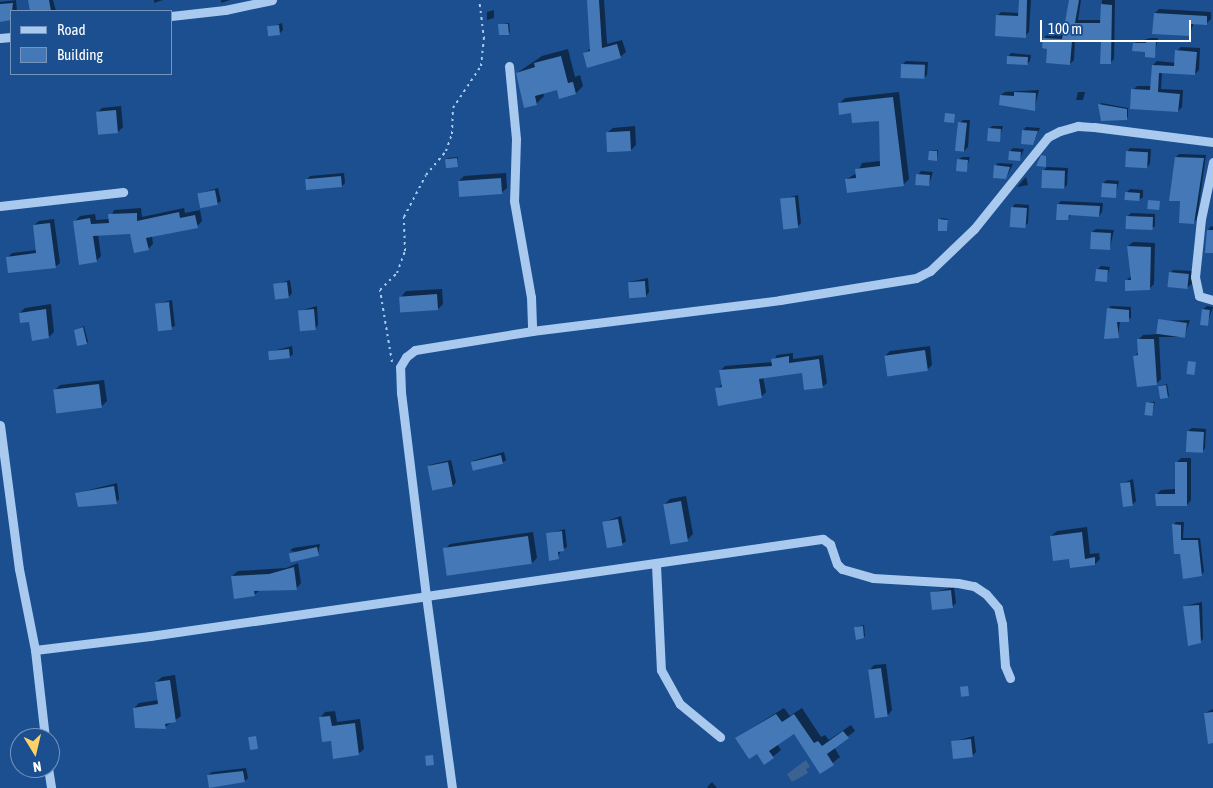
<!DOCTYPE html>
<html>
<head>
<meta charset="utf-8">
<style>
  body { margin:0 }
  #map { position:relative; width:1213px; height:788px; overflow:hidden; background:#1b4f8f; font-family:"Asap Condensed",sans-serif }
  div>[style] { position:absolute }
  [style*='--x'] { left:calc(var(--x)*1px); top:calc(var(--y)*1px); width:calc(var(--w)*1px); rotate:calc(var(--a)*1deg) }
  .water>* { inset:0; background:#3c6290 }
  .shadow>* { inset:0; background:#0007 }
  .building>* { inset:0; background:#4478b7; transform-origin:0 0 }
  .path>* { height:2px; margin-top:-1px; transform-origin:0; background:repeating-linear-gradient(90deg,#a9c9ee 0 2.5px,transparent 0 6.5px) }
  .minor>* { height:9px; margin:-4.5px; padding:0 4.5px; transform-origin:4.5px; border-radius:4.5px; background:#a9c9ee }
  span { translate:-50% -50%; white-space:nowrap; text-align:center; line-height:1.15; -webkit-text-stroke:4px #1b4f8f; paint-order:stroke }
  .legend { position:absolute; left:10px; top:10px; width:162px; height:65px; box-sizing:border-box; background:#1b4f8f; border:1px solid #7695bc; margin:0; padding:6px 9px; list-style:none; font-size:15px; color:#fff }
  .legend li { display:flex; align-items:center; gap:10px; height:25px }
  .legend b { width:25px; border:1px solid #7695bc }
  .north { position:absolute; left:10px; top:728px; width:50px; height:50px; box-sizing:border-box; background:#1b4f8f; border:1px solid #7695bc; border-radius:50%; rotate:171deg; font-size:14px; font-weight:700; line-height:20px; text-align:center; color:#fff }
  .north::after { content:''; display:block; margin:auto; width:18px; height:22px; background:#ffd166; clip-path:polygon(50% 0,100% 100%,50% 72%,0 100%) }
  .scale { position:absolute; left:1040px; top:20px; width:151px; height:22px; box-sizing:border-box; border:2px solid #fff; border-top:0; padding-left:6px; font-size:15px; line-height:18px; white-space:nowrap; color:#fff; -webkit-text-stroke:4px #1b4f8f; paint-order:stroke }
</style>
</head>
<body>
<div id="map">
  <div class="water">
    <div style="clip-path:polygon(806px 760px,810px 767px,806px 769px,808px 773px,792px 782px,787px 774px)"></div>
  </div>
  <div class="shadow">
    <div style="clip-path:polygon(16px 0,17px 11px,11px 11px,11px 19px,0 20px,0 2px)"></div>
    <div style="clip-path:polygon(29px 0,53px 0,56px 11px,32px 11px)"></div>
    <div style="clip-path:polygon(154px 0,163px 0,154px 3px)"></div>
    <div style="clip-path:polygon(221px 0,230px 0,221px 3px)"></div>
    <div style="clip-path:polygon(588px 0,604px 0,607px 44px,622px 40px,626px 52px,620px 57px,584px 54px,591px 48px)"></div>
    <div style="clip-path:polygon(1020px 0,1031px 0,1029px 32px,1025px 36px,997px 16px,1001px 12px,1019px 13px)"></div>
    <div style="clip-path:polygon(1070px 0,1081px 0,1078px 20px,1101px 20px,1102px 0,1115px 0,1114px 59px,1110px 63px,1103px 40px,1075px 39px,1074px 60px,1070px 64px,1048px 48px,1044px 38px,1048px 34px,1064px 35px)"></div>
    <div style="clip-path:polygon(1159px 9px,1211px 12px,1211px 19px,1206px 24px,1194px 23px,1189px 35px,1155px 13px)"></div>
    <div style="clip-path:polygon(494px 10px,494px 18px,487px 20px,487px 12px)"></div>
    <div style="clip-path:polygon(282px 23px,283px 30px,280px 33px,269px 28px)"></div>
    <div style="clip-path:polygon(509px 23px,510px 32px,509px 33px,499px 25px)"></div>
    <div style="clip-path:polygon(1150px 38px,1158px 38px,1154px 57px,1134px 43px)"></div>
    <div style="clip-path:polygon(1181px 47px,1200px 48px,1199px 70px,1195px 74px,1162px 72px,1161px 89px,1183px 90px,1182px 107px,1178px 111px,1133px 90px,1137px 86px,1151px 86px,1153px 65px,1157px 61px,1176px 63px,1177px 51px)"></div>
    <div style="clip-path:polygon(568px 49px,575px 77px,580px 75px,583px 86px,576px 93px,558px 88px,543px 93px,544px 96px,536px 104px,517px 73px,542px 56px)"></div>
    <div style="clip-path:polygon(1011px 53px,1031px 55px,1030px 61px,1027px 64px,1008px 57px)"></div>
    <div style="clip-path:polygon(906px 61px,928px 62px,927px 75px,924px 78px,902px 65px)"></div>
    <div style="clip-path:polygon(1039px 90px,1034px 110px,1001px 95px,1005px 92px)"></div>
    <div style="clip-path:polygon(899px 92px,909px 179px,903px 185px,847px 179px,857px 173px,862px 163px,881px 161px,880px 120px,852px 112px,839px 104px,845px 98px)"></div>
    <div style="clip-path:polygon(1085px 92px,1083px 100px,1076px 100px,1078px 92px)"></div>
    <div style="clip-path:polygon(1101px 103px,1128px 108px,1128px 117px,1103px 120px,1103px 111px,1099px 111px)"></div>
    <div style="clip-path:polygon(121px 106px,123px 127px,118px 132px,97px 113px,102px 108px)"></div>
    <div style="clip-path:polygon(963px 120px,970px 120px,968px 147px,964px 151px,960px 123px)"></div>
    <div style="clip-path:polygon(635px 126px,636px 145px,631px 150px,607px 133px,613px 128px)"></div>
    <div style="clip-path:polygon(992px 126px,1003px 126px,999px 140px,989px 129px)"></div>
    <div style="clip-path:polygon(1026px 127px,1040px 128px,1033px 144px,1023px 131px)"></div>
    <div style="clip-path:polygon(1013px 148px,1024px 149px,1020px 159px,1010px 151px)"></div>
    <div style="clip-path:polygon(1130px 148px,1151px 149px,1150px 164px,1147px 167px,1127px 152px)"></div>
    <div style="clip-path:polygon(938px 150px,937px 158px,936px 160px,930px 151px)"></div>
    <div style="clip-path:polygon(1179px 154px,1206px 155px,1197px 219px,1194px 222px,1181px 200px,1176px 157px)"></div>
    <div style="clip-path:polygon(458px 157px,457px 166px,447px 159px,448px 158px)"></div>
    <div style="clip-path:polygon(962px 157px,970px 157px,966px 170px,958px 160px)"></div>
    <div style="clip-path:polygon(998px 163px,1013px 164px,1006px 178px,995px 166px)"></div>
    <div style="clip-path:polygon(1047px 167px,1068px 168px,1067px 185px,1064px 188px,1044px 170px)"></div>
    <div style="clip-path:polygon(921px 171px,933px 172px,929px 184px,918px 175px)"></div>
    <div style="clip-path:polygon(344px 173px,345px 183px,342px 186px,307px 180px,310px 176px)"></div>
    <div style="clip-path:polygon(506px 173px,507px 188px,501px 193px,459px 181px,464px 176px)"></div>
    <div style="clip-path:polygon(1026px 177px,1028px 185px,1017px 187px,1023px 180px)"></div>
    <div style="clip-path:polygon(1107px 180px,1119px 181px,1115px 197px,1103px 183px)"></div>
    <div style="clip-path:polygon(218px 188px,221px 201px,217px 204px,198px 194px)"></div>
    <div style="clip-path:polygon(1130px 189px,1143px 190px,1143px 197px,1139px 200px,1127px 192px)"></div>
    <div style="clip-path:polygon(798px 195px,801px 223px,797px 227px,781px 200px)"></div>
    <div style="clip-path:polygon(1061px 201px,1103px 203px,1102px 212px,1099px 216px,1071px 214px,1068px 219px,1058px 204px)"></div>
    <div style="clip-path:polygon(1015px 204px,1029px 205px,1028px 223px,1025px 226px,1012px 208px)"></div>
    <div style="clip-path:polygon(141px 208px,142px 217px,184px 208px,185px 213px,200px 210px,202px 221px,197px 226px,152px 236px,153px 244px,148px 249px,131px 233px,98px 234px,101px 256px,96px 261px,75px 221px,80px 216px,95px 214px,96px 220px,110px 219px,114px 210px)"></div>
    <div style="clip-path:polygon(1131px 213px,1155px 214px,1155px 226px,1151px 229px,1128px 216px)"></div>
    <div style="clip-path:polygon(941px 218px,948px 219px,947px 230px,940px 220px)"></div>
    <div style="clip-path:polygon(54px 219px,60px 263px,55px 267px,8px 257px,12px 253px,37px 250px,34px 225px,39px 221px)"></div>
    <div style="clip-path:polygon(1211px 226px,1213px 227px,1213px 252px,1206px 252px,1208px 230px)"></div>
    <div style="clip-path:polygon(1096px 229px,1114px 230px,1110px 248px,1092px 232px)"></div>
    <div style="clip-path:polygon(1133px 242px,1155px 243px,1154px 284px,1149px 289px,1126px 281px,1131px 276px,1128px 246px)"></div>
    <div style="clip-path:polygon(1101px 266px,1110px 267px,1106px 280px,1097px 270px)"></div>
    <div style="clip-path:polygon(1173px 270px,1192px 271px,1192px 284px,1188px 287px,1170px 273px)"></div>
    <div style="clip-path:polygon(648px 278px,649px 292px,646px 296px,629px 282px)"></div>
    <div style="clip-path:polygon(290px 280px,292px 293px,289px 297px,274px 285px)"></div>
    <div style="clip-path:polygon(442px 289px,443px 304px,438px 309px,401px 297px,406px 291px)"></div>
    <div style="clip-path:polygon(172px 300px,175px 326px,160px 331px,156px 304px)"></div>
    <div style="clip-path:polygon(51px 304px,54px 332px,49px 337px,20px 313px,25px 308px)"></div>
    <div style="clip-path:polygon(317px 306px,318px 325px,315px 329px,299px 311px)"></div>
    <div style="clip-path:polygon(1111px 306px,1131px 307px,1131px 318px,1120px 321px,1118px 337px,1108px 309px)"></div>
    <div style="clip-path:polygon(1207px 306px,1213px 307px,1207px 324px,1203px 309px)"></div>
    <div style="clip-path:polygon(1190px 320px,1184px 337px,1159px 337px,1161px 379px,1156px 384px,1135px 356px,1139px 352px,1138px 340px,1143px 335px,1160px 334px,1163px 321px)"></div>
    <div style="clip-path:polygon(84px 326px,88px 342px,87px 343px,75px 330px)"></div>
    <div style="clip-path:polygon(292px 346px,293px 354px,290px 357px,269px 352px)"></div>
    <div style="clip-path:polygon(930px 346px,932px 365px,927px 370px,885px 356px,890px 351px)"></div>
    <div style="clip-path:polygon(793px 353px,793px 359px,823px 355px,827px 383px,822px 387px,803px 371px,763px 377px,766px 392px,761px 397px,716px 389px,723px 384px,720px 371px,725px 366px,773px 362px,777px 355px)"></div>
    <div style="clip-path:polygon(104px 380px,107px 401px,102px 406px,54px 391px,60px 385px)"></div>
    <div style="clip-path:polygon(1167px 384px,1169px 396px,1167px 397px,1159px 386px)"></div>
    <div style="clip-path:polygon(1148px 402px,1155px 402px,1152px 415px)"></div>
    <div style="clip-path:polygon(1192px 428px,1206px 429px,1205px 448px,1202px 452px,1188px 431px)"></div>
    <div style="clip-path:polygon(504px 452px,506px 460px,502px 463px,472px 461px)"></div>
    <div style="clip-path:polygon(1181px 458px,1191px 458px,1191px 500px,1187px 505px,1156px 495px,1161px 490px,1176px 489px,1176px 463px)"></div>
    <div style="clip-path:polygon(451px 460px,456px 482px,453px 486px,429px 465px)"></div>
    <div style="clip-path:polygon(1133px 479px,1136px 501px,1132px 505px,1121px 484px)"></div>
    <div style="clip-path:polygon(117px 483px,119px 499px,116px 503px,77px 493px)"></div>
    <div style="clip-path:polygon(686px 496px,693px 534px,687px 540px,664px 505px,670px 499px)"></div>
    <div style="clip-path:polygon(621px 516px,626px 541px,622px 544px,604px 522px)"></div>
    <div style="clip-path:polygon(1176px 522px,1184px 522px,1183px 538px,1200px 538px,1204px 572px,1201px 575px,1181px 552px,1173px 525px)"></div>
    <div style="clip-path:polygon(1087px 527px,1090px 554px,1099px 553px,1100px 559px,1095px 564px,1070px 558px,1051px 536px,1057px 531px)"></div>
    <div style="clip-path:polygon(565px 529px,567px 547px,561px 550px,558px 558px,547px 534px)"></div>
    <div style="clip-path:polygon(533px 532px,537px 558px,532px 563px,445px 549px,450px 544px)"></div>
    <div style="clip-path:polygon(320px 544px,318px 555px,290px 551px,293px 548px)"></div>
    <div style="clip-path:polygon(298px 563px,301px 583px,296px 589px,260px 590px,254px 595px,232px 576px,238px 571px,286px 568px)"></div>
    <div style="clip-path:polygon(954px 587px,956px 603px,953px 606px,931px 593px)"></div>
    <div style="clip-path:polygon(1202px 602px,1203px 639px,1200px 642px,1184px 606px)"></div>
    <div style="clip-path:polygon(864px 625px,865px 636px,864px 637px,855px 627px)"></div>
    <div style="clip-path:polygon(886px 664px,892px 710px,887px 716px,869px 671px,874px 665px)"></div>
    <div style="clip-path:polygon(175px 675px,181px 716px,165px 727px,134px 708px,139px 703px,159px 700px,156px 682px,162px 677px)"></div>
    <div style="clip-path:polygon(784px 708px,790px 716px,802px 708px,821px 737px,825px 735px,829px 740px,851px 725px,855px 731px,834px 747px,840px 757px,821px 772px,794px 733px,777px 744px,781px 750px,765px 763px,757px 752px,736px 738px)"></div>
    <div style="clip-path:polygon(1213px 709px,1213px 727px,1205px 713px)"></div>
    <div style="clip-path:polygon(335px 711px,337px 722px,360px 719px,364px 749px,358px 754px,332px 739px,320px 718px,325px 712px)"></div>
    <div style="clip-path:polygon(974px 736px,976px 752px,972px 756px,952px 742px)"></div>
    <div style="clip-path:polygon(246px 768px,248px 778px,245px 781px,208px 775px,212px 772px)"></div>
    <div style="clip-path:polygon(712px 782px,717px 788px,707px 788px,709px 785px)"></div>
  </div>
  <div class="building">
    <div style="clip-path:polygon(28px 0,49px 0,51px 11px,30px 11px)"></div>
    <div style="clip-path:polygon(587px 0,599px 0,602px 48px,617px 44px,621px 58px,587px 68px,583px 53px,590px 51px)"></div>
    <div style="clip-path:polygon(1019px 0,1027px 0,1026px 38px,995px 36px,996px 15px,1018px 16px)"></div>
    <div style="clip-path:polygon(1069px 0,1079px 0,1075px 23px,1100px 23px,1101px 4px,1112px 5px,1111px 64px,1100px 64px,1101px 41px,1072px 41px,1070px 65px,1046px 63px,1047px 49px,1042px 48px,1043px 38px,1062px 39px)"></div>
    <div style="clip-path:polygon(13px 3px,11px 20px,0 22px,0 4px)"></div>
    <div style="clip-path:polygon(1154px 13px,1207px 16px,1207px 25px,1190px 24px,1190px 36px,1152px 34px)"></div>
    <div style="clip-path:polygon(498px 24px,508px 24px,509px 35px,499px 35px)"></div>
    <div style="left:279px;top:25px;width:10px;height:12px;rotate:84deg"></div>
    <div style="clip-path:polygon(1146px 40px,1156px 41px,1155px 58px,1145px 57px,1145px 52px,1132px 51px,1133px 43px,1146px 43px)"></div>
    <div style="clip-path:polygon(1175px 50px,1197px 52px,1195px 75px,1159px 73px,1158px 92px,1180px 94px,1178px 112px,1130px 109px,1131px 89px,1150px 90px,1152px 65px,1174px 66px)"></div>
    <div style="clip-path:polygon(561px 56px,568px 83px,573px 82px,576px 94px,559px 99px,557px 90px,535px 96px,537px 105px,524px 108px,516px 73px,535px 67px,534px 63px)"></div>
    <div style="left:1007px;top:56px;width:21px;height:8px;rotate:3deg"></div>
    <div style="left:901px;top:64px;width:24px;height:14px;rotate:2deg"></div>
    <div style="clip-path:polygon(1014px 92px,1036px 93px,1035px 111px,999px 105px,1000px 95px,1014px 96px)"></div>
    <div style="clip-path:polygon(893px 97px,904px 186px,847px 193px,845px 179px,856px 178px,855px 169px,880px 166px,879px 121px,852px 123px,851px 113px,839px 115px,838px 103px)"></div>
    <div style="clip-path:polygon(1098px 104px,1127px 109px,1127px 120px,1101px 121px)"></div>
    <div style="left:116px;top:110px;width:23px;height:20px;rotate:85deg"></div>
    <div style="left:945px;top:113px;width:10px;height:9px;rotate:6deg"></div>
    <div style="left:958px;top:122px;width:9px;height:29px;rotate:6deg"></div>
    <div style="left:988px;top:128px;width:13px;height:13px;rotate:4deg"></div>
    <div style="clip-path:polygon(1022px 130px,1038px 131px,1033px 145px,1021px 144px)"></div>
    <div style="left:630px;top:131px;width:20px;height:24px;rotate:87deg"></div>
    <div style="clip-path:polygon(929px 151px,937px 151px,937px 161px,928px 160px)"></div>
    <div style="left:1009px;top:151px;width:12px;height:9px;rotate:5deg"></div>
    <div style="left:1126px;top:151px;width:22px;height:16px;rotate:3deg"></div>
    <div style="clip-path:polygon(1041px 155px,1046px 156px,1046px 167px,1036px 166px)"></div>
    <div style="clip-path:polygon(1175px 157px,1204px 158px,1194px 224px,1179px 223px,1180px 201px,1169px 201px)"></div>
    <div style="left:457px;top:158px;width:9px;height:12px;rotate:84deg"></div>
    <div style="left:957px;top:159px;width:11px;height:12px;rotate:5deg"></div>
    <div style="clip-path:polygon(994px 165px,1010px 167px,1006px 179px,993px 178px)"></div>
    <div style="left:1042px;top:170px;width:23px;height:18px;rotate:2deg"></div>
    <div style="left:916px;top:174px;width:14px;height:11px;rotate:4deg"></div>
    <div style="left:341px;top:176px;width:11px;height:36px;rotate:85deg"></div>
    <div style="left:501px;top:178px;width:16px;height:43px;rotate:86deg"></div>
    <div style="left:1102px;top:183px;width:15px;height:14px;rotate:4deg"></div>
    <div style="left:215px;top:190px;width:15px;height:18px;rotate:79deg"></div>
    <div style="left:1125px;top:192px;width:15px;height:8px;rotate:4deg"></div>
    <div style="left:795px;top:197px;width:31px;height:15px;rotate:84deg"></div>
    <div style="left:1148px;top:200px;width:12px;height:9px;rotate:5deg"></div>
    <div style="clip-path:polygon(1057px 204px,1100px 206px,1099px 217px,1069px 215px,1068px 220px,1056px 220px)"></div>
    <div style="left:1011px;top:207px;width:16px;height:20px;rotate:4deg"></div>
    <div style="clip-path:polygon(179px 212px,180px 218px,195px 215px,198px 228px,146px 238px,149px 250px,134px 253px,130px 234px,93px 236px,97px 262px,79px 265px,73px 221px,90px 218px,91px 224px,109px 223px,108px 214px,137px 213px,137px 221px)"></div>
    <div style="left:1126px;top:216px;width:27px;height:13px;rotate:2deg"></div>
    <div style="clip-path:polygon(938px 219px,948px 220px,947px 231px,938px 231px)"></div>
    <div style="clip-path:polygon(50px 223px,56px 268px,8px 273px,6px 257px,36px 253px,33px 225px)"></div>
    <div style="clip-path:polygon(1207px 230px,1213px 230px,1213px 253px,1205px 253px)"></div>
    <div style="left:1091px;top:232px;width:20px;height:17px;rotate:3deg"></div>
    <div style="clip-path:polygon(1127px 246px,1151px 247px,1150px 290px,1125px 291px,1125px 280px,1131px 280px)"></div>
    <div style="left:1096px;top:269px;width:12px;height:12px;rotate:5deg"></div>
    <div style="left:1169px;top:272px;width:20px;height:15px;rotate:6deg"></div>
    <div style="left:645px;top:281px;width:16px;height:17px;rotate:86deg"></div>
    <div style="left:287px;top:282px;width:16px;height:14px;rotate:83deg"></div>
    <div style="left:437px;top:294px;width:16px;height:38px;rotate:86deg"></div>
    <div style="left:169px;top:302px;width:28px;height:14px;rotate:84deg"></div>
    <div style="clip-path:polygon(1107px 308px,1129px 310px,1129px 322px,1117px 322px,1119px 338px,1104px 339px)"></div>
    <div style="clip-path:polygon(46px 309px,49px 338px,32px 341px,29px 322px,20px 323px,19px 313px)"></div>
    <div style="left:314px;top:309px;width:21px;height:16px;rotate:85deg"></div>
    <div style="left:1202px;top:309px;width:8px;height:16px;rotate:7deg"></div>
    <div style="left:1187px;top:323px;width:15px;height:29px;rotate:98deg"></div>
    <div style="clip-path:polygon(83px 327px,87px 344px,77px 346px,74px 330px)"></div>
    <div style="clip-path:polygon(1137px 339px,1154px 339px,1157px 385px,1137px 387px,1133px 356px,1138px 355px)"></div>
    <div style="left:289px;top:349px;width:9px;height:21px;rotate:84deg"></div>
    <div style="left:925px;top:350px;width:21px;height:41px;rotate:82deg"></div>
    <div style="clip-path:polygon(789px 356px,789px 363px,819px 359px,823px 388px,804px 390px,802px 373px,759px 379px,762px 398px,718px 406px,715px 388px,722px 387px,719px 370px,772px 366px,771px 359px)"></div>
    <div style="left:1188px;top:361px;width:8px;height:13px;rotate:7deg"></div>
    <div style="left:99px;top:384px;width:24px;height:46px;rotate:83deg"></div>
    <div style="left:1166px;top:385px;width:13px;height:8px;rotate:81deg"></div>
    <div style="left:1146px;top:402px;width:8px;height:13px;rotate:7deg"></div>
    <div style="left:1187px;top:431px;width:17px;height:21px;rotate:3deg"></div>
    <div style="left:501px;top:455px;width:9px;height:31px;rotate:77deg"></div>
    <div style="left:448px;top:462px;width:25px;height:21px;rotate:79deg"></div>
    <div style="clip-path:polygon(1175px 462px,1187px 462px,1187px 506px,1156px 506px,1155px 494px,1175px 494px)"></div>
    <div style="left:1130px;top:482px;width:24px;height:10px;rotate:83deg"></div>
    <div style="clip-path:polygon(114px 486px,117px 504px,78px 507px,75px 493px)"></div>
    <div style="left:681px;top:501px;width:41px;height:18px;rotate:80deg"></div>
    <div style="left:618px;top:519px;width:27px;height:16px;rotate:80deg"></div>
    <div style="clip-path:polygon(1172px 524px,1181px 525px,1181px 540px,1198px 540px,1202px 576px,1183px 579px,1180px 554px,1174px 554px)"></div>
    <div style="clip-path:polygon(562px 531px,564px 551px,558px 552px,559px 559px,549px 561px,546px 533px)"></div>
    <div style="clip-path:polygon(1082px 532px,1085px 559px,1095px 557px,1095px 565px,1070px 568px,1069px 559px,1053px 561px,1050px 536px)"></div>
    <div style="left:528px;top:536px;width:28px;height:86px;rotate:82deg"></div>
    <div style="left:317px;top:547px;width:9px;height:29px;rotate:77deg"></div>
    <div style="clip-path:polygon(294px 567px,297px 590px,254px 591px,255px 596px,234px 599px,231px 576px,269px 574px)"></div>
    <div style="left:951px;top:590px;width:18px;height:21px;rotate:84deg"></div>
    <div style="clip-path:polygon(1199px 605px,1201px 643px,1188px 646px,1183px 606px)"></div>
    <div style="clip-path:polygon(863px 626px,864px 638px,856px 640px,854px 627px)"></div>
    <div style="left:881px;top:668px;width:49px;height:13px;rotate:82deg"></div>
    <div style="clip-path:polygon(170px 680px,176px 722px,165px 724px,166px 729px,135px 728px,133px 708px,158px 704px,155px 682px)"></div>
    <div style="left:968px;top:686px;width:10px;height:8px;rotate:84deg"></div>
    <div style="clip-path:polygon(1213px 712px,1213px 743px,1208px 744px,1204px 713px)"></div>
    <div style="clip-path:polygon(776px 714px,782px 722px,794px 714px,814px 743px,818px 741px,822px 746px,843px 731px,849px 738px,827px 754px,834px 765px,820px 774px,794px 734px,769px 751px,774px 758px,764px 765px,757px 754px,749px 759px,735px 738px)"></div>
    <div style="clip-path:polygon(330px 716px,332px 726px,355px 723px,359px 755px,333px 759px,331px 741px,322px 742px,319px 717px)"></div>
    <div style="left:256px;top:736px;width:13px;height:8px;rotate:81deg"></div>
    <div style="left:971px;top:739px;width:18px;height:20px;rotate:84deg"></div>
    <div style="left:433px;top:755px;width:10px;height:8px;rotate:84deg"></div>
    <div style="clip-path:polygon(243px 771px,245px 782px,209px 788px,207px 775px)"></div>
  </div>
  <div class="path">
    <div style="--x:392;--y:362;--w:73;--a:-99.5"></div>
    <div style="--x:380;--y:290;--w:24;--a:-45"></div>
    <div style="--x:397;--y:273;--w:23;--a:-70"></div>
    <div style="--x:405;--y:251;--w:34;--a:-92"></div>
    <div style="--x:404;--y:217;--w:47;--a:-62.4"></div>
    <div style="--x:426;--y:175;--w:31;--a:-50"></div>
    <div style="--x:446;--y:151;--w:18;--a:-71"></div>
    <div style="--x:452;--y:134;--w:26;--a:-88"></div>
    <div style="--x:453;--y:108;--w:50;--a:-56.3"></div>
    <div style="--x:481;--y:66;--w:27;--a:-84"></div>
    <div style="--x:484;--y:39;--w:39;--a:-97"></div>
  </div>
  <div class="minor">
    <div style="--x:171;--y:16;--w:54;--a:-6.3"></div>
    <div style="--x:225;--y:10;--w:48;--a:-12"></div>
    <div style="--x:0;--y:38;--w:11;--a:-5"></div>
    <div style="--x:509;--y:66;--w:73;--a:84.5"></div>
    <div style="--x:516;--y:139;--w:62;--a:91.8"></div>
    <div style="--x:514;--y:201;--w:97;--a:80"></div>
    <div style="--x:531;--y:297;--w:34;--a:88"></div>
    <div style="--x:1213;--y:162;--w:58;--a:101.9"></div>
    <div style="--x:1201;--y:219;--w:58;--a:95.9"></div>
    <div style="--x:1195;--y:277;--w:19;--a:78"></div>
    <div style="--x:1199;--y:296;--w:15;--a:16"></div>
    <div style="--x:0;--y:206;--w:124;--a:-6.5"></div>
    <div style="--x:0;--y:425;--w:145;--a:82.5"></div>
    <div style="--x:19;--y:569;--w:83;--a:78.8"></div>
    <div style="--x:35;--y:650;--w:89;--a:83.5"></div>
    <div style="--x:656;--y:565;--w:105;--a:87.3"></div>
    <div style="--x:661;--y:670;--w:39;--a:61"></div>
    <div style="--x:680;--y:704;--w:52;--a:39.5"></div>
    <div style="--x:35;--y:650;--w:116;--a:-6.9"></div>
    <div style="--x:150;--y:636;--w:279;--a:-8.2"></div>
    <div style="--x:426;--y:596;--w:205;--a:-97"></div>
    <div style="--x:401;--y:393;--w:26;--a:-92"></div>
    <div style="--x:400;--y:367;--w:12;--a:-59"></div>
    <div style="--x:406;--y:357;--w:11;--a:-38"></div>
    <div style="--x:415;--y:350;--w:119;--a:-9.2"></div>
    <div style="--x:532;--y:331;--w:250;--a:-7.1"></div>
    <div style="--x:780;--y:300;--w:138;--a:-9.2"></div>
    <div style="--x:916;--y:278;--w:16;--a:-27"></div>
    <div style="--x:930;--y:271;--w:61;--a:-43.7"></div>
    <div style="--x:974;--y:229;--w:118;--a:-51.2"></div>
    <div style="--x:1048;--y:137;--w:13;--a:-27"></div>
    <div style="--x:1060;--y:131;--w:19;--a:-16"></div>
    <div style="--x:1078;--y:126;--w:16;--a:4"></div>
    <div style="--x:1094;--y:127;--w:120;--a:7.2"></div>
    <div style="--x:48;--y:768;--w:20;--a:81"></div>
    <div style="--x:452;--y:788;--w:194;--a:-97.7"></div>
    <div style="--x:426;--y:596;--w:401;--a:-8.2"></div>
    <div style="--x:823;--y:539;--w:9;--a:36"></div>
    <div style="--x:830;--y:544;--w:21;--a:71"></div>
    <div style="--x:837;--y:564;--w:7;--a:45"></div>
    <div style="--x:842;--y:569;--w:32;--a:16"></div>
    <div style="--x:873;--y:578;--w:85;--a:3.4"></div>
    <div style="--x:958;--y:583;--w:16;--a:11"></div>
    <div style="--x:974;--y:586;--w:14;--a:34"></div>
    <div style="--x:986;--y:594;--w:18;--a:49"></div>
    <div style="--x:998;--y:608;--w:16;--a:76"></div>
    <div style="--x:1002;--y:624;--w:42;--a:85.9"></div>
    <div style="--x:1005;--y:666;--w:13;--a:67"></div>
  </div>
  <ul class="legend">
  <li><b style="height:6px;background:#a9c9ee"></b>Road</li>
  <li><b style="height:14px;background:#4478b7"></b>Building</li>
  </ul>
  <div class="north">N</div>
  <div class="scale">100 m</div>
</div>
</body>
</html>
